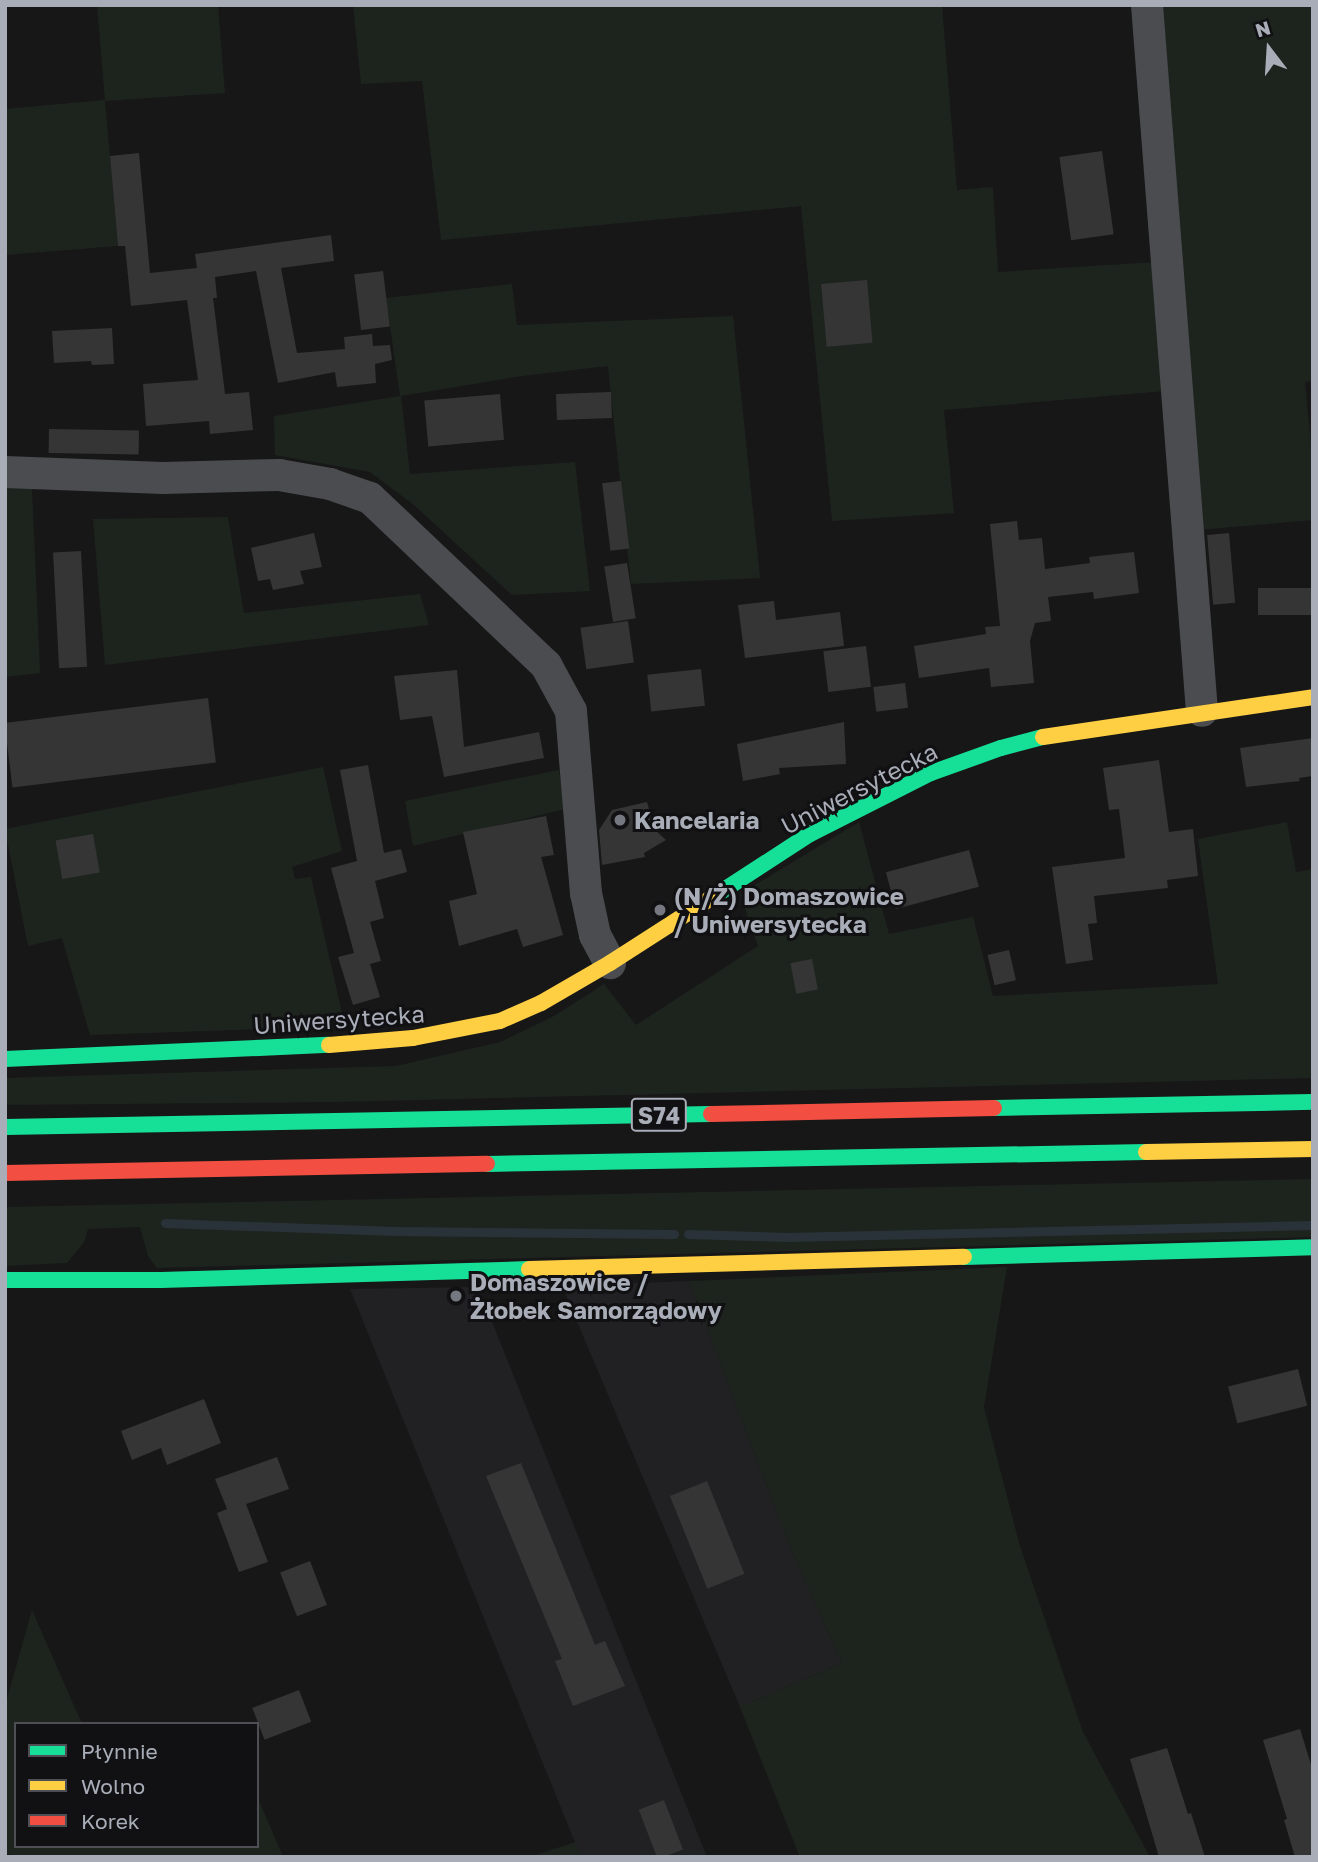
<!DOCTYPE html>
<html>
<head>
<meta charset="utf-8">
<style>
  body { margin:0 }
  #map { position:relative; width:1318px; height:1862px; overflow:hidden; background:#171717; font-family:"Golos Text",sans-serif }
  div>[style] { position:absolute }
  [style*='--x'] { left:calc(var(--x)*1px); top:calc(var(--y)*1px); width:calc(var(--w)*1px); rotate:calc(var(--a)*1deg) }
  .built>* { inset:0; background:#212123 }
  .green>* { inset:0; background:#1d241e }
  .stream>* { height:9px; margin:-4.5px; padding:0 4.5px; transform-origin:4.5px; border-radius:4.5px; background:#2a3239 }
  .building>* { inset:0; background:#353536; transform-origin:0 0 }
  .street>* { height:32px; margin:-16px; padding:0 16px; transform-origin:16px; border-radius:16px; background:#4b4c50 }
  .fast>* { height:16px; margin:-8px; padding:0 8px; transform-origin:8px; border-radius:8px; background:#16e098 }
  .slow>* { height:16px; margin:-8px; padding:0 8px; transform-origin:8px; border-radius:8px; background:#ffcf43 }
  .jam>* { height:16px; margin:-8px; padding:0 8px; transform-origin:8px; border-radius:8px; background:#f24e42 }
  .dots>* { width:19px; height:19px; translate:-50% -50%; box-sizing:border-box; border:4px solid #111113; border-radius:50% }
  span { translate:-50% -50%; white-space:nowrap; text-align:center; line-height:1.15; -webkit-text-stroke:6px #111113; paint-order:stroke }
  .shield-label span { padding:2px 5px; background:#111113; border:2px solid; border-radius:5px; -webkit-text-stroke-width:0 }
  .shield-label { font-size:23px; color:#a8adb8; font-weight:700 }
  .street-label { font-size:24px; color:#a8adb8 }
  .poi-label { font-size:24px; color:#a8adb8; font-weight:700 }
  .left { translate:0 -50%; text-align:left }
  .frame { position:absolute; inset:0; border:7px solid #a8adb8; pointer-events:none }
  .legend { position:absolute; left:14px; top:1722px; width:245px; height:126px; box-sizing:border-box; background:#111113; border:2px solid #4d4f55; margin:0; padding:9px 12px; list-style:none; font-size:21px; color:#a8adb8 }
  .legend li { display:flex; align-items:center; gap:14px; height:35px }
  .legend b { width:35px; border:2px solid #4d4f55 }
  .north { position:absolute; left:1234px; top:14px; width:70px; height:70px; -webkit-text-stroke:5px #111113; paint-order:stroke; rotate:343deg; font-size:19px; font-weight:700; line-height:28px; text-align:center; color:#a8adb8 }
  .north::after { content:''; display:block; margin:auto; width:24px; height:32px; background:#a8adb8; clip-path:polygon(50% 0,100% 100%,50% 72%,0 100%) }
</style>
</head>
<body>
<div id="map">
  <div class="built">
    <div style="clip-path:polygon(689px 1281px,790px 1547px,842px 1663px,740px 1707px,562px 1286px)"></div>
    <div style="clip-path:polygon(478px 1287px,707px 1857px,581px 1857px,350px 1289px)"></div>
  </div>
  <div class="green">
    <div style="clip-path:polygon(97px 5px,218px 5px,225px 93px,105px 101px,118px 246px,5px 255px,5px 109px,105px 100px)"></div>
    <div style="clip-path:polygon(353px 5px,942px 5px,957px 190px,993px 187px,998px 272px,1156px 262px,1165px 391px,944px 410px,954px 513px,832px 521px,801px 206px,441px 240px,422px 81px,361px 84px)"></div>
    <div style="clip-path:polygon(1162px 5px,1313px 5px,1313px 381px,1305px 382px,1313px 464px,1313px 520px,1199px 530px)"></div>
    <div style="clip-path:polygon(512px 284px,517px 325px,733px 316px,760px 578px,631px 584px,608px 366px,522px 376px,401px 396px,410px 474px,575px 462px,590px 591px,512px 595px,414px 505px,370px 472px,275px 455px,274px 416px,400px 396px,386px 298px)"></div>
    <div style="clip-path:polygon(5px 488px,32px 488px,40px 673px,5px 677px)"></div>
    <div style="clip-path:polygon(228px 517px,244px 613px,420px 594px,429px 625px,105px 665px,93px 519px)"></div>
    <div style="clip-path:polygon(323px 767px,342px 851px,292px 867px,295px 879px,311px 877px,345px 1026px,90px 1035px,62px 938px,28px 946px,5px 829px)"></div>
    <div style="clip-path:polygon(559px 770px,565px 809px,413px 846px,405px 801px)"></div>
    <div style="clip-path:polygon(859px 822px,889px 934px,973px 917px,993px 996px,1218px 984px,1198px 839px,1287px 822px,1296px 872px,1313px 869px,1313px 1078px,334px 1102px,5px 1105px,5px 1078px,396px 1066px,500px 1042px,554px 1016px,604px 984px,636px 1025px,758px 946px,740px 894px)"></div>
    <div style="clip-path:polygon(1313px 1179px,1313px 1237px,157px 1268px,148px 1256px,140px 1227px,88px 1229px,84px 1242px,67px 1263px,5px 1266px,5px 1207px)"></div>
    <div style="clip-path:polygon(1007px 1267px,984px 1407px,1019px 1543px,1083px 1732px,1150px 1857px,800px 1857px,740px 1707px,842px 1663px,790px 1547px,689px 1281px)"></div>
    <div style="clip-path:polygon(32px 1610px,82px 1724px,16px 1724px,16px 1846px,257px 1846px,257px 1796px,283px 1857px,31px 1857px,5px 1854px,5px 1706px)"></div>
    <div style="clip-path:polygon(576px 1842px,581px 1857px,529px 1857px)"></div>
  </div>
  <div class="stream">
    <div style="--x:165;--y:1223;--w:230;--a:2"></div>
    <div style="--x:395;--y:1231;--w:279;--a:0.6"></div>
    <div style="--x:688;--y:1234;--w:99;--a:1.7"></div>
    <div style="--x:787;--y:1237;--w:526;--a:-1.31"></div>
  </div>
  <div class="building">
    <div style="left:1102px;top:151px;width:84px;height:43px;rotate:82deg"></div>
    <div style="clip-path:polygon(139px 153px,150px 273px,197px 268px,195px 254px,331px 235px,334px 261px,281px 268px,297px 353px,345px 349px,344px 337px,372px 334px,373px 346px,390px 345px,392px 360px,375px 364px,376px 383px,337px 387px,335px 372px,278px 383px,256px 271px,215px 277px,217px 298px,213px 298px,225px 394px,249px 392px,253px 430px,210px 434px,209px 421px,146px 426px,143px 384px,198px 380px,187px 300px,131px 306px,125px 246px,118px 246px,110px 156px)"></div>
    <div style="left:383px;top:271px;width:56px;height:29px;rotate:83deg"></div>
    <div style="left:867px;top:280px;width:63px;height:46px;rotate:85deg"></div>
    <div style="clip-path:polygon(112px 328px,114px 364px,92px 365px,91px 361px,54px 363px,52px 331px)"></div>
    <div style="left:611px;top:392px;width:26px;height:55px;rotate:88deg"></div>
    <div style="left:500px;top:394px;width:46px;height:76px;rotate:85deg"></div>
    <div style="left:49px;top:429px;width:90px;height:24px;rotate:1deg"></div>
    <div style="left:621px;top:481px;width:68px;height:19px;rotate:83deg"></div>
    <div style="clip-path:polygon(1017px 521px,1019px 540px,1042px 538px,1045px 569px,1090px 563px,1089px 557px,1134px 552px,1139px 593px,1094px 599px,1093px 592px,1048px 597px,1051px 621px,1035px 623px,1030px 641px,1034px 683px,991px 687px,989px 668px,919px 678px,914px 646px,986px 634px,985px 627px,1000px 626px,990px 524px)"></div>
    <div style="clip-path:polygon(314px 533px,322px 567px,300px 571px,304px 584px,273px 590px,270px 579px,258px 581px,251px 548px)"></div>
    <div style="left:1229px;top:533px;width:70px;height:22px;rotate:85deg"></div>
    <div style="left:81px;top:551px;width:116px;height:28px;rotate:87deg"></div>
    <div style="left:627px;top:563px;width:56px;height:23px;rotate:81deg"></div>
    <div style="left:1313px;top:588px;width:27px;height:55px;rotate:90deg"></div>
    <div style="clip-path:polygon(774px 601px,776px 620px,840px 612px,844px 646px,745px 658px,738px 605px)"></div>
    <div style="left:628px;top:621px;width:42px;height:48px;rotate:82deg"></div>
    <div style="left:866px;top:646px;width:41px;height:43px;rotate:83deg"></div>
    <div style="left:701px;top:669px;width:37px;height:54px;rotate:84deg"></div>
    <div style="clip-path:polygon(457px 670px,464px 747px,539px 732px,544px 758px,444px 777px,432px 716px,400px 720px,394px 676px)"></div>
    <div style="left:905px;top:683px;width:25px;height:32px;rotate:83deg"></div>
    <div style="left:208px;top:698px;width:65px;height:205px;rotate:83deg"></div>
    <div style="clip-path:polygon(844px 722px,846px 764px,779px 768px,780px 774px,743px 781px,737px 744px)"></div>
    <div style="clip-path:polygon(1313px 738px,1313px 776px,1299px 778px,1300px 781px,1246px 787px,1240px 748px)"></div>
    <div style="clip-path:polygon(1159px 760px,1169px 832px,1193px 829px,1198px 876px,1167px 880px,1168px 888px,1094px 896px,1097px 923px,1088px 924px,1093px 960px,1066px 964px,1052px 867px,1125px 858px,1119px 809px,1109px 810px,1103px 768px)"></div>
    <div style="clip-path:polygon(368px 765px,384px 853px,401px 849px,407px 872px,375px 881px,384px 918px,370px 922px,381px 961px,370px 964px,380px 997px,353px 1005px,338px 957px,354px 953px,331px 868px,357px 861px,340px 770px)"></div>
    <div style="clip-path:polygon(647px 802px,655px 830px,666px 840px,644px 853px,645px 857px,602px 865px,599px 830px,612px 810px)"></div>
    <div style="clip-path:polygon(546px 816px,554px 855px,541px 857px,563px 935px,523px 947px,517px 929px,459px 946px,449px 901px,477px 894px,463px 832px)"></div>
    <div style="left:93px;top:834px;width:39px;height:38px;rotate:80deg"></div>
    <div style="left:969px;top:850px;width:38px;height:86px;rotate:75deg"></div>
    <div style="left:1009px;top:950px;width:31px;height:22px;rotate:77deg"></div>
    <div style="left:812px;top:959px;width:31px;height:22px;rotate:79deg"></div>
    <div style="left:1298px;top:1369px;width:38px;height:72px;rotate:76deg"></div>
    <div style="clip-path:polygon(204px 1399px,221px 1443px,167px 1465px,161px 1448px,132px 1460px,121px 1431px)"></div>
    <div style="clip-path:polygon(277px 1457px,289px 1489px,246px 1504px,268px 1562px,239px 1572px,217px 1513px,227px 1509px,215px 1479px)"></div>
    <div style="clip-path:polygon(521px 1463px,595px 1645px,605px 1641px,625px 1686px,573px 1706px,555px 1661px,562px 1659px,486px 1476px)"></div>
    <div style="left:707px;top:1481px;width:100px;height:40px;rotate:68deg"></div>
    <div style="left:310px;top:1561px;width:47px;height:32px;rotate:69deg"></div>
    <div style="left:299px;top:1690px;width:34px;height:50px;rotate:69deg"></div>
    <div style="clip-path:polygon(1300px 1729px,1313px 1771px,1313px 1857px,1295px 1857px,1284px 1820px,1287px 1819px,1263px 1740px)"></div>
    <div style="clip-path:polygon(1167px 1748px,1188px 1814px,1191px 1813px,1205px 1857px,1159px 1857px,1130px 1759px)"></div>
    <div style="left:664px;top:1800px;width:53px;height:27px;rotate:69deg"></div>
  </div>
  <div class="street">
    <div style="--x:1147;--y:5;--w:708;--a:85.55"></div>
    <div style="--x:5;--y:472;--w:158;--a:2.2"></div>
    <div style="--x:163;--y:478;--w:116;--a:-1.5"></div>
    <div style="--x:279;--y:475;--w:52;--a:10"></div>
    <div style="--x:330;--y:484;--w:42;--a:19.3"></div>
    <div style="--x:370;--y:498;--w:243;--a:43.5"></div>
    <div style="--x:546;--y:665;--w:52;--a:61.5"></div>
    <div style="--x:571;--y:711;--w:183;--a:85.3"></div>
    <div style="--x:586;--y:893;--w:43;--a:77.9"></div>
    <div style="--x:595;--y:935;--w:32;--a:62"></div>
  </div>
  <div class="fast">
    <div style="--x:713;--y:897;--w:116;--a:-33"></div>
    <div style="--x:810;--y:834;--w:136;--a:-26.8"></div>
    <div style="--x:931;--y:773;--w:74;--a:-19.7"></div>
    <div style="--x:1001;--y:748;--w:43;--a:-14.7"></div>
    <div style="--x:5;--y:1059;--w:324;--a:-2.5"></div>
    <div style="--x:994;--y:1108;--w:319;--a:-1.1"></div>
    <div style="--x:5;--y:1127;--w:706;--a:-1.05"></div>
    <div style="--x:487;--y:1164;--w:659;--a:-1.04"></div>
    <div style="--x:964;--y:1257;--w:349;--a:-1.6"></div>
    <div style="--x:5;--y:1280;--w:156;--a:0"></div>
    <div style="--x:161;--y:1280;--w:368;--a:-1.7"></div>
  </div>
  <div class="slow">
    <div style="--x:1043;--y:737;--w:273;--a:-8.4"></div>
    <div style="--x:329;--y:1045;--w:84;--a:-4.8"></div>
    <div style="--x:413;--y:1038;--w:89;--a:-11.1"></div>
    <div style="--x:500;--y:1021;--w:45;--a:-23.7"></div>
    <div style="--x:541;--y:1003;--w:80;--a:-30.1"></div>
    <div style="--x:610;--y:963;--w:122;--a:-32.7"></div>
    <div style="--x:1146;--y:1152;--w:167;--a:-1"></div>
    <div style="--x:529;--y:1269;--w:435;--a:-1.6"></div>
  </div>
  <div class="jam">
    <div style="--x:711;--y:1114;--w:283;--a:-1.2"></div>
    <div style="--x:5;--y:1173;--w:482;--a:-1.1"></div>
  </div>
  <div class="dots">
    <div style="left:620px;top:820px;background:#757880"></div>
    <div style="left:660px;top:910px;background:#757880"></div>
    <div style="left:456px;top:1296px;background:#757880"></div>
  </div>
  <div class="shield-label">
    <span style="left:659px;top:1115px">S74</span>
  </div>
  <div class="street-label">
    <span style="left:859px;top:788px;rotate:-27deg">Uniwersytecka</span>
    <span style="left:339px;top:1019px;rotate:-4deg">Uniwersytecka</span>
  </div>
  <div class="poi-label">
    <span class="left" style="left:634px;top:820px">Kancelaria</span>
    <span class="left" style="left:674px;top:910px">(N/Ż) Domaszowice<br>/ Uniwersytecka</span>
    <span class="left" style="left:470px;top:1296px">Domaszowice /<br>Żłobek Samorządowy</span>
  </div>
  <div class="frame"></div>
  <ul class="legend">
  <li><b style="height:9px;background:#16e098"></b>Płynnie</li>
  <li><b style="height:9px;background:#ffcf43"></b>Wolno</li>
  <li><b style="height:9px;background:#f24e42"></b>Korek</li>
  </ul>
  <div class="north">N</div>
</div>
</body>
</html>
